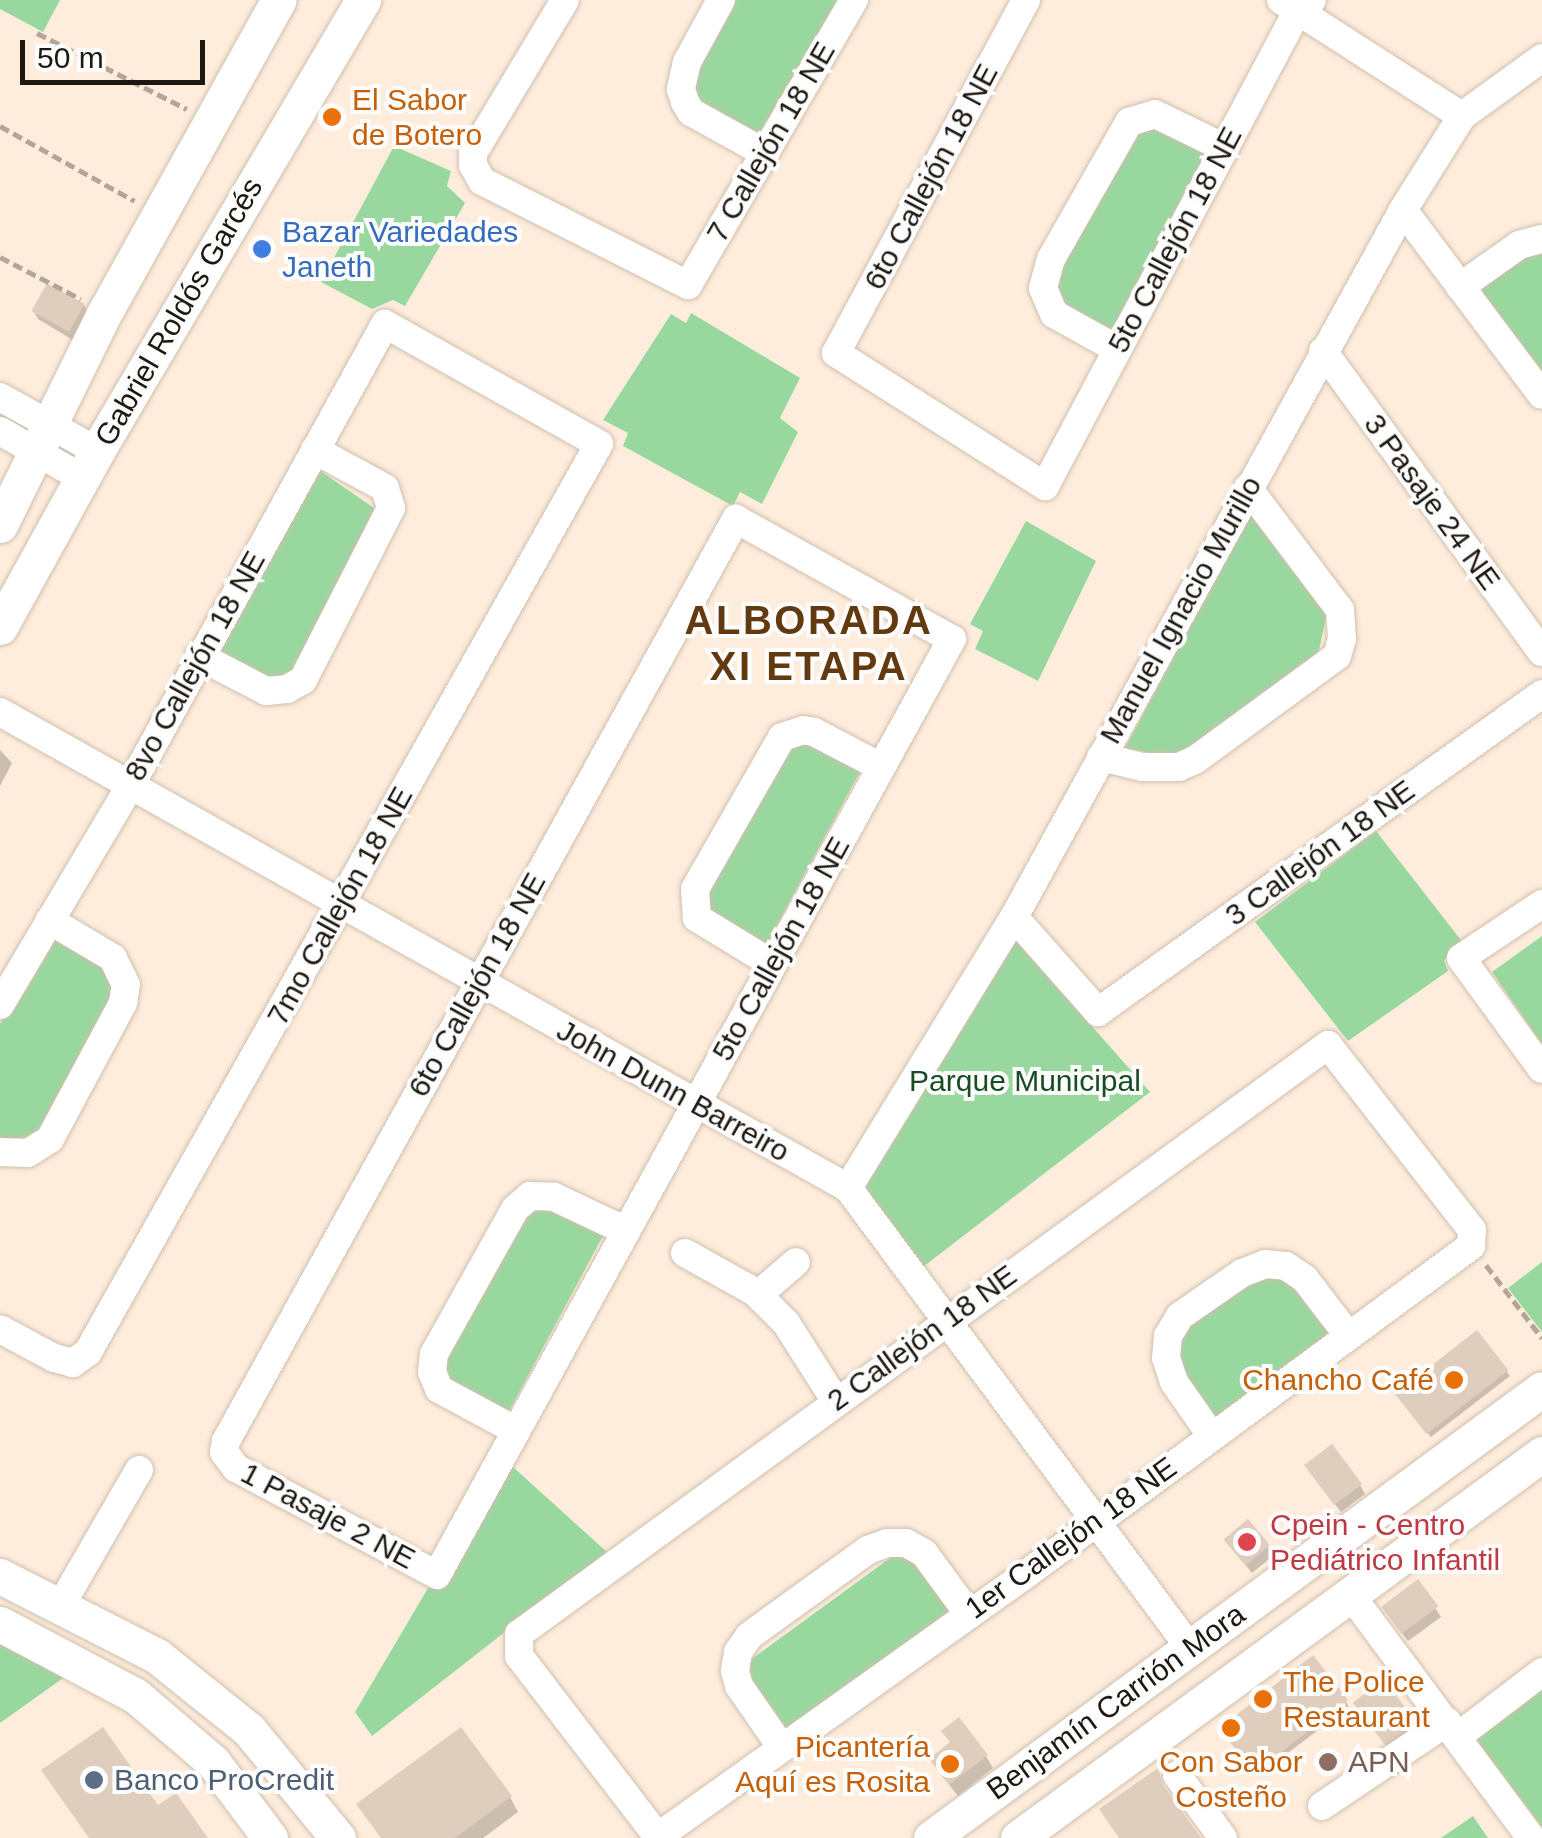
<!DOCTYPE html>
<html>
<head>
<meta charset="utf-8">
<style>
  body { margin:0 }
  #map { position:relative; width:1542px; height:1838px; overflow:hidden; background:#feeddc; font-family:Helvetica,sans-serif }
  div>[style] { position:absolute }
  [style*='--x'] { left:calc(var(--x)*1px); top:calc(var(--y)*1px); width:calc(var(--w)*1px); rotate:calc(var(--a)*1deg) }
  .green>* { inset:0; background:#98d89f }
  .shadow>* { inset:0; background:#0003 }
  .building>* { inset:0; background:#dfcebd; transform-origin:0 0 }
  .path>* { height:5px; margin-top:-2.5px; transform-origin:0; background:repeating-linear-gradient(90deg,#b3a699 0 10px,transparent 0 15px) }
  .roads { filter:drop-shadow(0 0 2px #cfbfae) drop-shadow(0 0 2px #cfbfae) }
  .minor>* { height:28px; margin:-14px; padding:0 14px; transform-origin:14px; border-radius:14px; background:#fff }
  .major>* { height:35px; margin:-17.5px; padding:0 17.5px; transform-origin:17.5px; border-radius:17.5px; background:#fff }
  .dots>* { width:28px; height:28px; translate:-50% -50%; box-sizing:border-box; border:5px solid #fdfdfd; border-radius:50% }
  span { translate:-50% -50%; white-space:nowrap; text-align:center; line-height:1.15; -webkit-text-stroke:8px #fdfdfd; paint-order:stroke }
  .food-label { font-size:30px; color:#c56008 }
  .left { translate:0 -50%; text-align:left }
  .right { translate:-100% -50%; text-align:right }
  .street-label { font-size:30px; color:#1e1812 }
  .shop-label { font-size:30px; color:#366cbe }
  .park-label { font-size:30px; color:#184c22 }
  .health-label { font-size:30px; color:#be3a42 }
  .education-label { font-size:30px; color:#785e54 }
  .service-label { font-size:30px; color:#4e5e75 }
  .district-label { font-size:40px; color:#633a0f; font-weight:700; letter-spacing:2.5px }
  .scale { position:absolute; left:20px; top:40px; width:185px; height:45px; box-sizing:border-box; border:5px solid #1e1812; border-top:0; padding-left:12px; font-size:30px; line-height:35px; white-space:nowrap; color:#1e1812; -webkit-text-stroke:8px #fdfdfd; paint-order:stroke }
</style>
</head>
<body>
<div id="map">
  <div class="green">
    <div style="clip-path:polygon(0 0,60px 0,43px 32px,0 9px)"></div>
    <div style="clip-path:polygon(730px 0,841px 0,762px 139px,702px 106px,691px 89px,691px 74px)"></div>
    <div style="clip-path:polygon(1135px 128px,1167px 128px,1211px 153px,1114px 339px,1061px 307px,1051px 272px)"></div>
    <div style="clip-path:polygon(394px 146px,451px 171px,447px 186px,465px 203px,405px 306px,393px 300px,372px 309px,321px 282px)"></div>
    <div style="clip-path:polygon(1542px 251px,1542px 375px,1478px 289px,1528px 252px)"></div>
    <div style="clip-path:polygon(691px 313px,800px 378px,780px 418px,798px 432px,762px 504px,740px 492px,733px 506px,623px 446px,628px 433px,603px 420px,671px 314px,686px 323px)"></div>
    <div style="clip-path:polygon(316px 468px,374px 508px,379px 524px,299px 675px,265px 680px,216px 650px)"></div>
    <div style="clip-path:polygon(1251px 513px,1327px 613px,1318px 655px,1193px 748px,1165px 756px,1125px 748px)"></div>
    <div style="clip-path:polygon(1026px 521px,1096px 561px,1038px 681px,975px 649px,983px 631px,970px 624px)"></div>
    <div style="clip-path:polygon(810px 743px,861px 770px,764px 949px,702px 908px,705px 897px,784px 754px,793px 745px)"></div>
    <div style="clip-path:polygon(1376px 831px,1464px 944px,1444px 960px,1448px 971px,1348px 1041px,1255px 922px)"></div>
    <div style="clip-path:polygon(1542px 936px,1542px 1044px,1492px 972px)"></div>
    <div style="clip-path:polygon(49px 937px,108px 969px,114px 994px,37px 1136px,0 1140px,0 1024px)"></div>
    <div style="clip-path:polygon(1015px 939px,1150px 1092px,923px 1267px,862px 1185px)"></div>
    <div style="clip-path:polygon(558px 1206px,605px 1232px,506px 1417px,452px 1388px,442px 1360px,529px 1210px)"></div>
    <div style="clip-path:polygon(1542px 1262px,1542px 1332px,1508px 1288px)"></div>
    <div style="clip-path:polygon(1266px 1274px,1290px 1277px,1337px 1332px,1213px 1427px,1177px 1377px,1180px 1329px)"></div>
    <div style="clip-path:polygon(504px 1459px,607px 1552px,372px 1736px,355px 1712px)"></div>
    <div style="clip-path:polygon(897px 1553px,909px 1557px,959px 1612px,783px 1738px,744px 1670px,753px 1658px)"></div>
    <div style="clip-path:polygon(0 1644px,66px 1676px,0 1723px)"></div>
    <div style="clip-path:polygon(1542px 1682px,1542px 1826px,1541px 1826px,1473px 1735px)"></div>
    <div style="clip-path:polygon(1473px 1816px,1488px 1838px,1441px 1838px)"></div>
  </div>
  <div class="shadow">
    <div style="clip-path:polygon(84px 305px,89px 315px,76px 342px,38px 319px,33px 310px)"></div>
    <div style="clip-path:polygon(0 750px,12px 763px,0 786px)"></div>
    <div style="clip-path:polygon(1506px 1371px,1510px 1376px,1431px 1437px,1402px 1400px)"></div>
    <div style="clip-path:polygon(1312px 1475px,1360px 1485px,1365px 1494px,1341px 1512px)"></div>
    <div style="clip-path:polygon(1268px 1546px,1274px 1555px,1252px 1573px,1232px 1548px)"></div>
    <div style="clip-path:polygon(1418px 1582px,1441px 1617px,1408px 1641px,1389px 1616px)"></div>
    <div style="clip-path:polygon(1346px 1702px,1349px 1707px,1257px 1776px,1224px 1732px)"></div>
    <div style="clip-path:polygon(1361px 1712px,1414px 1723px,1419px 1732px,1391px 1751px)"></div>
    <div style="clip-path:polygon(986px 1756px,993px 1768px,958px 1796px,939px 1772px)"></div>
    <div style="clip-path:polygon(510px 1797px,518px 1812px,483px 1838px,381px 1838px,359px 1805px)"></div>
  </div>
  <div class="building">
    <div style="left:47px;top:283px;width:43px;height:32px;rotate:29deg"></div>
    <div style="left:1477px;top:1330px;width:51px;height:104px;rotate:52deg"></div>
    <div style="left:1332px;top:1444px;width:50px;height:35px;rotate:53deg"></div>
    <div style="left:1248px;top:1519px;width:34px;height:32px;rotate:50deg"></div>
    <div style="left:1418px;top:1579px;width:34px;height:46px;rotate:53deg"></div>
    <div style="left:1313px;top:1655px;width:57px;height:119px;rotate:52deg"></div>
    <div style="left:1384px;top:1679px;width:54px;height:39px;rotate:53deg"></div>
    <div style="clip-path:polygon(959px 1717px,988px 1755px,949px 1785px,929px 1759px,950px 1742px,941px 1731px)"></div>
    <div style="clip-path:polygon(103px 1727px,158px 1805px,176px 1793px,208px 1838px,89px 1838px,41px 1770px)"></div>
    <div style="clip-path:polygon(461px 1727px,512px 1796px,455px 1838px,381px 1838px,356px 1804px)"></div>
    <div style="clip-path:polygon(1158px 1768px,1163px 1785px,1201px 1838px,1119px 1838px,1099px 1809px)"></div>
  </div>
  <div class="path">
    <div style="--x:37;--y:33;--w:168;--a:26.9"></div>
    <div style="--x:0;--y:126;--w:154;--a:29.1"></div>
    <div style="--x:0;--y:257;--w:91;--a:27.4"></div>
    <div style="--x:1486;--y:1265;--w:92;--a:52.5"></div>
  </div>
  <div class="roads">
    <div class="minor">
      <div style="--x:565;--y:0;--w:179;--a:121"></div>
      <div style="--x:473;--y:153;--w:12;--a:90"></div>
      <div style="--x:473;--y:165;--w:18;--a:61"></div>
      <div style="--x:482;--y:181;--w:231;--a:26.8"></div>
      <div style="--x:688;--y:285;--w:330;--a:-59.8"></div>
      <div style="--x:721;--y:0;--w:71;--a:118.7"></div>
      <div style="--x:687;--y:62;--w:28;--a:103"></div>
      <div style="--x:681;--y:89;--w:14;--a:73"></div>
      <div style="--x:685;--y:102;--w:12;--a:59"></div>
      <div style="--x:691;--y:112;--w:85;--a:29"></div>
      <div style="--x:1026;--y:0;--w:401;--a:118.3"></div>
      <div style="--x:836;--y:353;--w:248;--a:32.5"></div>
      <div style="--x:1045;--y:486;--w:539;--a:-62.01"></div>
      <div style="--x:1298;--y:10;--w:17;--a:-36"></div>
      <div style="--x:1281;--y:0;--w:215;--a:32.7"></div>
      <div style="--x:1403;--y:210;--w:231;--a:53.1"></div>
      <div style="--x:1460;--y:287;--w:72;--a:-35.4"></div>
      <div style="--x:1519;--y:245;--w:24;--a:-15"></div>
      <div style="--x:1117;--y:349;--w:72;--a:-150.9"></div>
      <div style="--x:1054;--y:314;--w:28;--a:-113"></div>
      <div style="--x:1043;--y:288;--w:30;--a:-75"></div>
      <div style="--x:1051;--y:259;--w:158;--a:-60.3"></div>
      <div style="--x:1129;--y:122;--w:27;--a:-17"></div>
      <div style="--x:1155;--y:114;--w:78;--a:25.9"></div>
      <div style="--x:1323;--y:351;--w:372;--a:54"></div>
      <div style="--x:0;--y:397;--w:111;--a:29.1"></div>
      <div style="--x:0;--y:431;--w:97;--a:29.7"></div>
      <div style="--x:736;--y:519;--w:247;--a:29.1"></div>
      <div style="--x:952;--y:639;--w:1068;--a:118.82"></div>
      <div style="--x:437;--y:1575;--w:228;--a:-152"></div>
      <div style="--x:236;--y:1468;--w:20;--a:-127"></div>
      <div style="--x:224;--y:1452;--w:11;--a:-80"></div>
      <div style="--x:226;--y:1441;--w:1054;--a:-61.05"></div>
      <div style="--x:199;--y:656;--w:76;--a:27.6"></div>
      <div style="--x:266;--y:691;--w:21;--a:-5"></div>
      <div style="--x:287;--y:689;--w:18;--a:-29"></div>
      <div style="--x:303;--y:680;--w:193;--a:-62.9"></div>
      <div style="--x:391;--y:508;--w:21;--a:-107"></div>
      <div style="--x:385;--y:488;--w:80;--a:-151.5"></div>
      <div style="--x:0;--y:712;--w:972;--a:29.31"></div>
      <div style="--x:848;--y:1188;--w:573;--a:53.37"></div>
      <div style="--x:1101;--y:757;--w:42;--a:13.7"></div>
      <div style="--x:1142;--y:767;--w:37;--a:0"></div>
      <div style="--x:1179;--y:767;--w:17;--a:-24"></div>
      <div style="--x:1195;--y:760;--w:176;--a:-36.2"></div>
      <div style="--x:1337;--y:656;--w:18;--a:-74"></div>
      <div style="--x:1342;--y:639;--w:29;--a:-94"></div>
      <div style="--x:1340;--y:610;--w:153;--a:-127"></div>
      <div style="--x:1542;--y:904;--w:97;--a:146.3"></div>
      <div style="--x:1461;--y:958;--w:137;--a:53.9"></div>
      <div style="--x:1014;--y:917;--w:127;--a:48.5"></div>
      <div style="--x:1098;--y:1012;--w:546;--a:-35.61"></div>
      <div style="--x:771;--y:963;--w:87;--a:-148.7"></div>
      <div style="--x:697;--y:918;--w:29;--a:-94"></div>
      <div style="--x:695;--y:889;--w:175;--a:-60.2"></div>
      <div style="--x:782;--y:737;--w:22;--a:-18"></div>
      <div style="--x:803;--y:730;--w:11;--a:10"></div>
      <div style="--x:814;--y:732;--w:76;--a:27.6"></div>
      <div style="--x:0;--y:1005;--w:252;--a:-59.3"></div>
      <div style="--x:129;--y:788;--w:530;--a:-61.11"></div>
      <div style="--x:385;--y:324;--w:245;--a:29.3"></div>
      <div style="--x:599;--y:444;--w:1042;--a:119.37"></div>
      <div style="--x:88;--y:1352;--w:19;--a:144"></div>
      <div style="--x:73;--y:1363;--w:20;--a:-165"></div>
      <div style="--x:54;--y:1358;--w:61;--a:-151.8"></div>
      <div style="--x:1328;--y:1045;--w:234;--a:52.1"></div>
      <div style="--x:1472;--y:1230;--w:16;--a:94"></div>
      <div style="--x:1471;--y:1246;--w:549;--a:143.59"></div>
      <div style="--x:1029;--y:1572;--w:456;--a:144.5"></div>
      <div style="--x:658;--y:1837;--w:228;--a:-127.5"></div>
      <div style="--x:519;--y:1656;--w:22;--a:-90"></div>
      <div style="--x:519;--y:1634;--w:1001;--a:-36.06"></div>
      <div style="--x:0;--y:1152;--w:28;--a:2"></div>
      <div style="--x:28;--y:1153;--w:26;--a:-32"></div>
      <div style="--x:50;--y:1139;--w:154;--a:-61.8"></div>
      <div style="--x:123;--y:1003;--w:18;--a:-81"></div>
      <div style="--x:126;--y:985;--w:30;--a:-116"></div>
      <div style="--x:113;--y:958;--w:74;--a:-149.3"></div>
      <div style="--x:848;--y:1188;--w:318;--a:-58.5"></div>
      <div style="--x:1014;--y:917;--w:807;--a:-61.18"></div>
      <div style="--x:1403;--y:210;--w:111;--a:-57.9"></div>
      <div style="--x:1462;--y:116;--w:99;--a:-35.9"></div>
      <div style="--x:685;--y:1253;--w:80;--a:29.1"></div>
      <div style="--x:755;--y:1292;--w:44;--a:45"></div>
      <div style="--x:786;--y:1323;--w:91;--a:57.5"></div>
      <div style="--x:758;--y:1295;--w:50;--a:-41"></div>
      <div style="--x:515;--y:1430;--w:86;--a:-151.7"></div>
      <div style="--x:439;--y:1389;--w:18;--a:-112"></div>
      <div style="--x:432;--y:1372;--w:18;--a:-84"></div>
      <div style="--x:434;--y:1354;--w:166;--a:-60.8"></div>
      <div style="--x:515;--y:1209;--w:20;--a:-41"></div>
      <div style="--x:530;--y:1196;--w:24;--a:2"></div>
      <div style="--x:554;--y:1197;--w:77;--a:25.2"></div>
      <div style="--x:1211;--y:1435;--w:65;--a:-124.9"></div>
      <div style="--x:1174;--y:1382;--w:25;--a:-108"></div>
      <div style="--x:1166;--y:1358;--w:22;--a:-85"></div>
      <div style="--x:1168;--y:1336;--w:23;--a:-59"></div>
      <div style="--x:1180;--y:1316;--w:75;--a:-34.7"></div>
      <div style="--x:1242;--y:1273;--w:25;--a:-21"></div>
      <div style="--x:1265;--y:1264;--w:21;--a:5"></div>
      <div style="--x:1286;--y:1266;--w:23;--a:34"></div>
      <div style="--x:1305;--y:1279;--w:69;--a:52.6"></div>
      <div style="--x:1350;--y:1594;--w:304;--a:53.4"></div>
      <div style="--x:61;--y:1605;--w:156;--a:-60"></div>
      <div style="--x:1457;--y:1737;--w:107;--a:-37.4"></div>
      <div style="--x:782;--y:1748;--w:75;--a:-124.7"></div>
      <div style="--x:739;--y:1686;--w:16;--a:-105"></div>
      <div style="--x:735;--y:1671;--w:19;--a:-81"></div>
      <div style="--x:738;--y:1652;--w:19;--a:-55"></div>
      <div style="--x:749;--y:1636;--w:147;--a:-35.9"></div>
      <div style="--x:868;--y:1550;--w:20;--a:-20"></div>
      <div style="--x:887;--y:1543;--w:19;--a:0"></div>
      <div style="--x:906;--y:1543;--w:21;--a:29"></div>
      <div style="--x:924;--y:1553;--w:74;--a:53.7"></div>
      <div style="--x:1177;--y:1775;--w:78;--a:53.9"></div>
      <div style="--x:1322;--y:1806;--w:151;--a:-33.9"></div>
    </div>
    <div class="major">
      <div style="--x:0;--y:525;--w:237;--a:-63.8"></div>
      <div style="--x:105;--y:312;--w:357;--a:-60.9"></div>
      <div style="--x:0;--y:627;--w:201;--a:-61.1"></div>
      <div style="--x:97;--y:451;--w:524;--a:-59.47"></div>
      <div style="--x:0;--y:1576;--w:176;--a:27"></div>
      <div style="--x:157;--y:1656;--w:118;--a:38.8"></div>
      <div style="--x:249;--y:1730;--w:140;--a:50.5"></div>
      <div style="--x:0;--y:1624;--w:154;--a:27.9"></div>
      <div style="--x:136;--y:1696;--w:101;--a:40.6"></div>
      <div style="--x:213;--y:1762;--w:95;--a:53.1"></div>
      <div style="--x:931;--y:1838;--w:758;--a:-36.31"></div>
      <div style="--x:1018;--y:1838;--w:650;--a:-36.23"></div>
    </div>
  </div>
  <div class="dots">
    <div style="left:332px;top:117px;background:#e8710a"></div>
    <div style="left:262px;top:249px;background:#3f7fe0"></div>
    <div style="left:1454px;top:1380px;background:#e8710a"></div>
    <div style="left:1247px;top:1542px;background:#e0444e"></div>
    <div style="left:1263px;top:1699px;background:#e8710a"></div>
    <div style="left:1231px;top:1728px;background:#e8710a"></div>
    <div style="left:1328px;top:1762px;background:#8d6e63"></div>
    <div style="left:950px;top:1764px;background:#e8710a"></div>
    <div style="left:94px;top:1780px;background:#5c6f8a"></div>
  </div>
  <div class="food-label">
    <span class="left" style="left:352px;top:117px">El Sabor<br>de Botero</span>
    <span class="right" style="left:1434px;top:1380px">Chancho Café</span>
    <span class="left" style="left:1283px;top:1699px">The Police<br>Restaurant</span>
    <span class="right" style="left:930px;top:1764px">Picantería<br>Aquí es Rosita</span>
    <span style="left:1231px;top:1779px">Con Sabor<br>Costeño</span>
  </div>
  <div class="street-label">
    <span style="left:771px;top:142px;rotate:-60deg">7 Callejón 18 NE</span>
    <span style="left:931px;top:177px;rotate:-62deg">6to Callejón 18 NE</span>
    <span style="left:1175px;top:240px;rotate:-62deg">5to Callejón 18 NE</span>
    <span style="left:179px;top:312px;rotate:-60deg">Gabriel Roldós Garcés</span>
    <span style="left:1432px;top:502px;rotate:54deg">3 Pasaje 24 NE</span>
    <span style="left:1181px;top:610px;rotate:-61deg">Manuel Ignacio Murillo</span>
    <span style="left:195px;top:666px;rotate:-61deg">8vo Callejón 18 NE</span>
    <span style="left:1320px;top:853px;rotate:-36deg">3 Callejón 18 NE</span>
    <span style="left:340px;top:906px;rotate:-61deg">7mo Callejón 18 NE</span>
    <span style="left:781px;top:949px;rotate:-61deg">5to Callejón 18 NE</span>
    <span style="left:477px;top:985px;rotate:-61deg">6to Callejón 18 NE</span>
    <span style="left:673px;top:1091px;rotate:29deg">John Dunn Barreiro</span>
    <span style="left:922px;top:1338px;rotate:-36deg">2 Callejón 18 NE</span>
    <span style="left:328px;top:1516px;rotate:28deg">1 Pasaje 2 NE</span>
    <span style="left:1071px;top:1538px;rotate:-36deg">1er Callejón 18 NE</span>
    <span style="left:1116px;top:1702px;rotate:-36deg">Benjamín Carrión Mora</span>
  </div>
  <div class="shop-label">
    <span class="left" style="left:282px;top:249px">Bazar Variedades<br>Janeth</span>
  </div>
  <div class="park-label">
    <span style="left:1025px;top:1081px">Parque Municipal</span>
  </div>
  <div class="health-label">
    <span class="left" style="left:1270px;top:1542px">Cpein - Centro<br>Pediátrico Infantil</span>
  </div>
  <div class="education-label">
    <span class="left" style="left:1348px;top:1762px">APN</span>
  </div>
  <div class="service-label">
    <span class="left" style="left:114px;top:1780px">Banco ProCredit</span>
  </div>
  <div class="district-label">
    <span style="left:809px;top:643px">ALBORADA<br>XI ETAPA</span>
  </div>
  <div class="scale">50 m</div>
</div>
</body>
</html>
